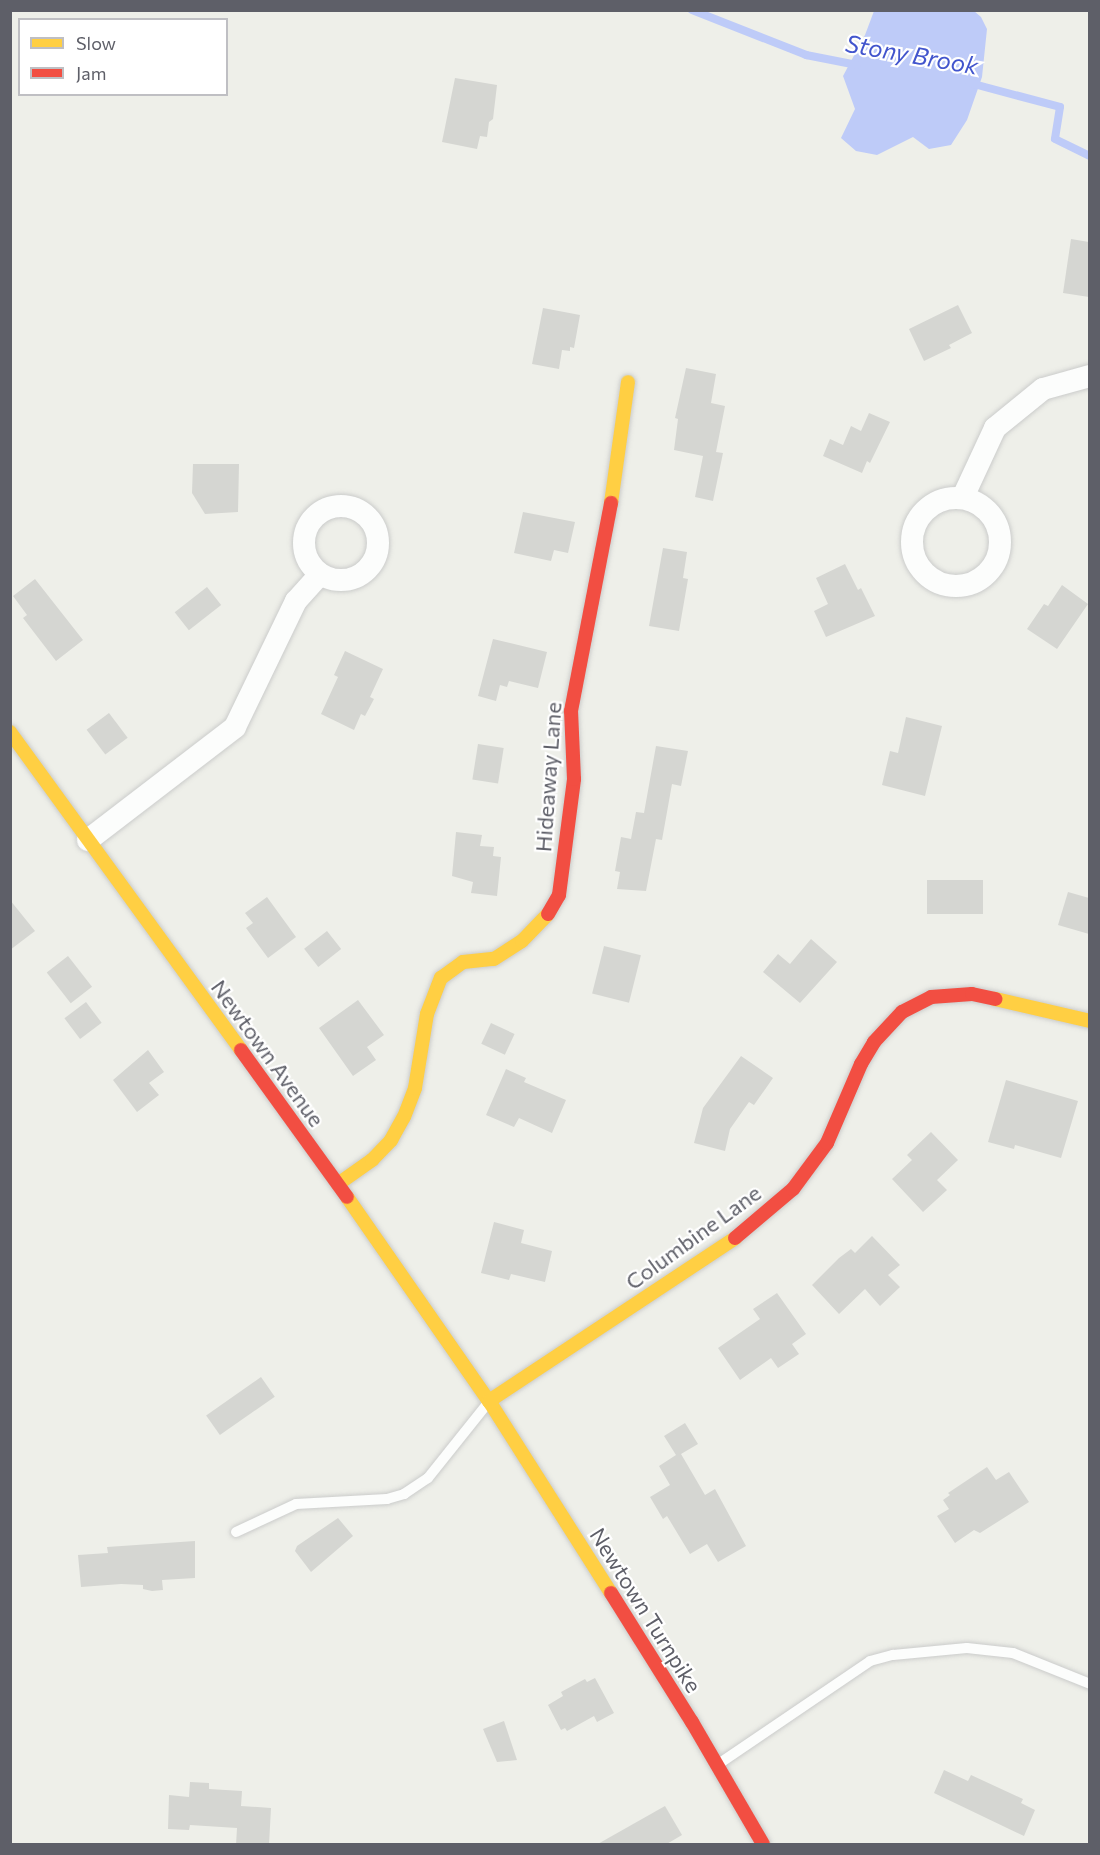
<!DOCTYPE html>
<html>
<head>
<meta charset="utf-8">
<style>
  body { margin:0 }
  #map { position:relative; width:1100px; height:1855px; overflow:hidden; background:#eeefe9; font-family:Commissioner,sans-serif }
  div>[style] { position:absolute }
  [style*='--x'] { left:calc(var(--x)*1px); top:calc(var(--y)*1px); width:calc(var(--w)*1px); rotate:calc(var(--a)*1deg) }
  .water>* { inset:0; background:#becbf8 }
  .stream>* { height:8px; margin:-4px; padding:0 4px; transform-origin:4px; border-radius:4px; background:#becbf8 }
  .building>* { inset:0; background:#d5d6d2; transform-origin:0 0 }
  .roads { filter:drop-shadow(0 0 2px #cbcccb) drop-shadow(0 0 2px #cbcccb) }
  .lane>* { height:10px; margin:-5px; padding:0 5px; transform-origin:5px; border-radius:5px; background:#fcfdfc }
  .street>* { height:22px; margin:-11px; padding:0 11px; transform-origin:11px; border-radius:11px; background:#fcfdfc }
  .street>.ring { margin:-11px; padding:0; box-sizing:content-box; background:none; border:22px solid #fcfdfc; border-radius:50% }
  .slow>* { height:14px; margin:-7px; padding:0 7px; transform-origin:7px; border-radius:7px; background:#ffcf43 }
  .jam>* { height:14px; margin:-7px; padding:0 7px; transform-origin:7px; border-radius:7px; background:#f24e42 }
  span { translate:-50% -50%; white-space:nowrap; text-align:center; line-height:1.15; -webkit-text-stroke:4.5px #fff; paint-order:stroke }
  .street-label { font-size:22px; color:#5e5f68 }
  .water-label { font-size:24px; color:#4255cd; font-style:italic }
  .frame { position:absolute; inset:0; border:12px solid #5e5f68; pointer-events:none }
  .legend { position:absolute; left:18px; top:18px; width:210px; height:78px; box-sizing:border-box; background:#fff; border:2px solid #bfbfc3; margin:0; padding:8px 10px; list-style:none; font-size:18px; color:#5e5f68 }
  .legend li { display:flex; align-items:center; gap:12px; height:30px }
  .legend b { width:30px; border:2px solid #bfbfc3 }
</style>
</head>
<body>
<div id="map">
  <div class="water">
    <div style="clip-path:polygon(874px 11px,974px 11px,981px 17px,987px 29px,982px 77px,967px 120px,951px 145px,929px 149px,913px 137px,877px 155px,856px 151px,841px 138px,855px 109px,843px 76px,865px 35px)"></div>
  </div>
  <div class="stream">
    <div style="--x:692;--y:10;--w:123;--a:21.5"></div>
    <div style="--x:806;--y:55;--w:52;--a:11.1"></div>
    <div style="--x:970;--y:83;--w:93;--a:14.9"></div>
    <div style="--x:1060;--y:107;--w:32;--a:99"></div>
    <div style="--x:1055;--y:139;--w:39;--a:26"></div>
  </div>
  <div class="building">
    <div style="clip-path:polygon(455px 78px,497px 85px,493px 119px,489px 122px,487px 137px,480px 136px,477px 149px,442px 142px)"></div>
    <div style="clip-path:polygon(1071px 239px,1089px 242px,1089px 297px,1063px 293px)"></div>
    <div style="clip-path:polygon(958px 305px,972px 333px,949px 345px,951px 348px,924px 361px,909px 329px)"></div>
    <div style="clip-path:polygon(543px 308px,580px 315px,574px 348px,570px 347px,570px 351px,562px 350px,559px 369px,532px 364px)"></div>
    <div style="clip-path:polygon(686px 368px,716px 374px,711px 403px,725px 406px,716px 452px,723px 453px,713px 501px,695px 497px,703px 456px,674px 450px,678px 419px,675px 418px)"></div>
    <div style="clip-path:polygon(869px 413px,890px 422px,870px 463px,867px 461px,862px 473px,823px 456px,830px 439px,843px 445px,851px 426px,861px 431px)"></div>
    <div style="clip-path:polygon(193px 464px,239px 464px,238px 512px,205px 514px,192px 493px)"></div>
    <div style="clip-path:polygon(523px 512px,575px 522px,568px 553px,554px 550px,551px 561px,514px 553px)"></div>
    <div style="clip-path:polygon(663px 548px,687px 552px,683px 578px,688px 579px,679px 631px,649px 626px)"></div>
    <div style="clip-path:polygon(845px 564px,858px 590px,861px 588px,875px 616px,826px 637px,814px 611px,828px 604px,816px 578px)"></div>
    <div style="clip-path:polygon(35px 579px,83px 640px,56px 661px,23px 618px,27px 615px,13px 596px)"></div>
    <div style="clip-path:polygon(1062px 585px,1088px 604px,1057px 649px,1027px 629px,1044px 604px,1048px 606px)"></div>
    <div style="left:207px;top:587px;width:23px;height:41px;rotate:52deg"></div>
    <div style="clip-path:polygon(493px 639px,547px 652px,538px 688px,509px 681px,507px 687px,500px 685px,496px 701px,478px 696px)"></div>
    <div style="clip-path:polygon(345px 651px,383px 669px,370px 697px,374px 699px,365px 716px,361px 714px,354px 730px,321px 714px,338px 677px,334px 675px)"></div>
    <div style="left:109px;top:713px;width:31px;height:28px;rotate:53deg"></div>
    <div style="clip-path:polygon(906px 717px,942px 726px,925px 796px,882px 785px,890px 751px,898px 753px)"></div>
    <div style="left:478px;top:744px;width:26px;height:36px;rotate:9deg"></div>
    <div style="clip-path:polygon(656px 746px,688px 751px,681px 786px,672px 784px,662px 840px,656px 839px,646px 891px,617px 889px,620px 872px,615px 871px,621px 837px,631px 839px,636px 812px,644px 813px)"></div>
    <div style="clip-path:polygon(456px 832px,482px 835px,480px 846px,494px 847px,493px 856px,501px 857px,497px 896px,471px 893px,473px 882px,452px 876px)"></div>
    <div style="left:927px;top:880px;width:56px;height:34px"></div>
    <div style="clip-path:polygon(1068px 892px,1089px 898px,1089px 934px,1058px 925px)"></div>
    <div style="clip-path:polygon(267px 897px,296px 937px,268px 958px,246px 928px,253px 923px,245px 913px)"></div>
    <div style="clip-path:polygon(10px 900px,35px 931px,10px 950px)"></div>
    <div style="left:327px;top:931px;width:23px;height:29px;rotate:52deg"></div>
    <div style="clip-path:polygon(811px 939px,837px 962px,800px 1003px,763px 972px,778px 954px,790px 964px)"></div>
    <div style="left:604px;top:946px;width:38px;height:49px;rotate:14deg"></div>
    <div style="left:68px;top:956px;width:39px;height:27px;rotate:52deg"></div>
    <div style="clip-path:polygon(358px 1000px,384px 1035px,367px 1047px,376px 1060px,353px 1076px,319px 1028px)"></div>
    <div style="left:86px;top:1002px;width:26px;height:27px;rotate:53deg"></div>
    <div style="left:491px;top:1023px;width:26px;height:23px;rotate:25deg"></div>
    <div style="clip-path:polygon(148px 1050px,164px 1072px,149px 1083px,159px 1095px,137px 1112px,113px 1080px)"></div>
    <div style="clip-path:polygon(741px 1056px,773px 1078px,754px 1105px,749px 1102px,730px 1129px,725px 1151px,694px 1143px,703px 1108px)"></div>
    <div style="clip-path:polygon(506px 1069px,526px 1078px,524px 1082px,566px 1100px,552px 1133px,519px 1118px,514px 1127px,486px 1115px)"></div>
    <div style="clip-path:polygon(1006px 1080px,1078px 1101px,1061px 1158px,1015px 1145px,1014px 1149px,988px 1142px)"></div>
    <div style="clip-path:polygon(931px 1132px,958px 1160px,937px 1180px,947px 1190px,923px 1212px,892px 1179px,912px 1160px,907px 1155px)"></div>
    <div style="clip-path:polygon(494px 1222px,524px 1230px,521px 1243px,552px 1251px,545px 1282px,511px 1274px,509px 1280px,481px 1273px)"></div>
    <div style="clip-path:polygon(872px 1236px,900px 1265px,888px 1275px,900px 1287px,880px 1306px,865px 1289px,839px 1314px,812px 1285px,839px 1258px,851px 1249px,855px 1253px)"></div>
    <div style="clip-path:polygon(777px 1293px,806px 1334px,792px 1344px,799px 1354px,778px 1368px,771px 1358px,740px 1380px,718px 1348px,760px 1319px,753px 1309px)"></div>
    <div style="left:261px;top:1377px;width:24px;height:67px;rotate:55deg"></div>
    <div style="clip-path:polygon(685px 1423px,698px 1444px,681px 1454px,705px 1495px,715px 1489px,746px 1546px,718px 1562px,707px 1544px,690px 1554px,667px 1516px,663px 1519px,650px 1497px,670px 1485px,659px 1466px,676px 1455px,664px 1436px)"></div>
    <div style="clip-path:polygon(987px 1467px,996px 1480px,1009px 1472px,1029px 1502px,980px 1533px,974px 1530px,955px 1543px,937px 1516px,949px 1509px,943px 1500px,950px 1495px,948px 1493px)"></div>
    <div style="clip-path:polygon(338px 1518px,353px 1536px,311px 1572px,295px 1551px,297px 1546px)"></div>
    <div style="clip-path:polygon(195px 1541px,195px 1578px,162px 1580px,163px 1590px,152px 1591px,143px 1589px,143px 1585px,121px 1584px,81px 1587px,78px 1555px,108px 1553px,107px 1547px)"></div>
    <div style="clip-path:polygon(595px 1678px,614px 1713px,597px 1722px,594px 1716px,567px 1731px,565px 1728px,561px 1730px,548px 1705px,563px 1696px,561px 1692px,585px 1679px,587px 1682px)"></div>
    <div style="clip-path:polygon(504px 1721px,517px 1760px,497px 1762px,483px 1729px)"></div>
    <div style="clip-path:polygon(944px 1770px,968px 1781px,971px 1775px,1023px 1799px,1021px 1803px,1035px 1810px,1024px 1836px,934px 1793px)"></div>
    <div style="clip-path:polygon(190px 1782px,209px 1783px,209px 1789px,242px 1791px,241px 1806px,271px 1808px,269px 1845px,236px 1845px,237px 1828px,190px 1825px,189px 1830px,168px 1829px,169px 1795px,189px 1797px)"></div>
    <div style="clip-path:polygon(665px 1806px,682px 1835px,665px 1845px,596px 1845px)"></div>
  </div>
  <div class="roads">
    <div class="lane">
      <div style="--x:236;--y:1532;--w:66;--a:-25"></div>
      <div style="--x:296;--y:1504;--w:91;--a:-3.1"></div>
      <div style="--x:387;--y:1499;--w:18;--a:-16"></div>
      <div style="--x:404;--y:1494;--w:29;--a:-34"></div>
      <div style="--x:428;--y:1478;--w:95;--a:-51.4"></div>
      <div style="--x:720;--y:1763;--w:181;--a:-34.2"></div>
      <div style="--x:870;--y:1661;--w:24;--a:-15"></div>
      <div style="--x:893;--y:1655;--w:74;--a:-5.4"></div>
      <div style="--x:967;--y:1648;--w:46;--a:6.2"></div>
      <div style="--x:1013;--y:1653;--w:83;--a:21.9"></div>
    </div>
    <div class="street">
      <div style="--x:963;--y:497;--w:76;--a:-65.1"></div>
      <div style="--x:995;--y:428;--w:62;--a:-39.1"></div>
      <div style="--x:1043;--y:389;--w:49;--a:-15.5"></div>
      <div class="ring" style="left:912px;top:498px;width:66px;height:66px"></div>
      <div class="ring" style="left:304px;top:506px;width:52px;height:52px"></div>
      <div style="--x:88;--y:840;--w:185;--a:-37.5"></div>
      <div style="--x:235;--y:727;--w:140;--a:-64.2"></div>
      <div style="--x:296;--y:601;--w:36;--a:-48"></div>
    </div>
    <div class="slow">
      <div style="--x:611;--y:503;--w:122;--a:-82"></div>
      <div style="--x:10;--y:732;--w:393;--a:54"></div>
      <div style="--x:995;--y:999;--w:98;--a:13"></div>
      <div style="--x:338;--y:1184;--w:42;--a:-35.2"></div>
      <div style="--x:372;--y:1160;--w:28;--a:-46"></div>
      <div style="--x:391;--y:1140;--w:26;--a:-61"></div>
      <div style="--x:404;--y:1117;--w:31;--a:-69"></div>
      <div style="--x:415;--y:1088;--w:75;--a:-80.8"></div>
      <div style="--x:427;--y:1014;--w:39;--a:-69"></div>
      <div style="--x:441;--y:978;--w:27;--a:-36"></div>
      <div style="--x:463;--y:962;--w:31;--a:-6"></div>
      <div style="--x:494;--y:959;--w:33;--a:-33"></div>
      <div style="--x:522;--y:941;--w:37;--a:-46"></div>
      <div style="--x:347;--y:1197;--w:249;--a:55.2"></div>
      <div style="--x:489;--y:1401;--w:227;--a:57.6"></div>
      <div style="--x:489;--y:1401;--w:295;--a:-33.5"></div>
    </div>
    <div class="jam">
      <div style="--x:548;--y:914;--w:22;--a:-60"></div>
      <div style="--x:559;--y:895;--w:117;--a:-82.6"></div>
      <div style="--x:574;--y:779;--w:68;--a:-92.5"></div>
      <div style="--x:571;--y:711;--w:212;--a:-79.1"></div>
      <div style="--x:241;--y:1050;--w:181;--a:54.2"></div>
      <div style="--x:735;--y:1238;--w:76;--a:-40.2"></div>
      <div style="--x:793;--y:1189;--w:57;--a:-53.5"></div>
      <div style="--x:827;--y:1143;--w:86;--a:-66.7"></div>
      <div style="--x:861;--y:1064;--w:26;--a:-59"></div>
      <div style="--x:874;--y:1042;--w:41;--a:-47"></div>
      <div style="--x:902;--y:1012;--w:33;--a:-27"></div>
      <div style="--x:931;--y:997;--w:41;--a:-4.2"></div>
      <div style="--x:972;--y:994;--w:24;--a:12"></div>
      <div style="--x:611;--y:1593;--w:152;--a:57.9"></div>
      <div style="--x:692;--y:1722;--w:141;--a:59.8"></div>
    </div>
  </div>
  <div class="street-label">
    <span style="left:548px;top:777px;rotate:-86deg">Hideaway Lane</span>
    <span style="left:268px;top:1053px;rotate:54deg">Newtown Avenue</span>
    <span style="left:693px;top:1237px;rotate:-36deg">Columbine Lane</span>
    <span style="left:646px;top:1610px;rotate:58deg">Newtown Turnpike</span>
  </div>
  <div class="water-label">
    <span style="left:912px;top:54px;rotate:10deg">Stony Brook</span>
  </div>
  <div class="frame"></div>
  <ul class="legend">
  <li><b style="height:8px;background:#ffcf43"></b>Slow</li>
  <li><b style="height:8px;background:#f24e42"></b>Jam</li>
  </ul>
</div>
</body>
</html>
